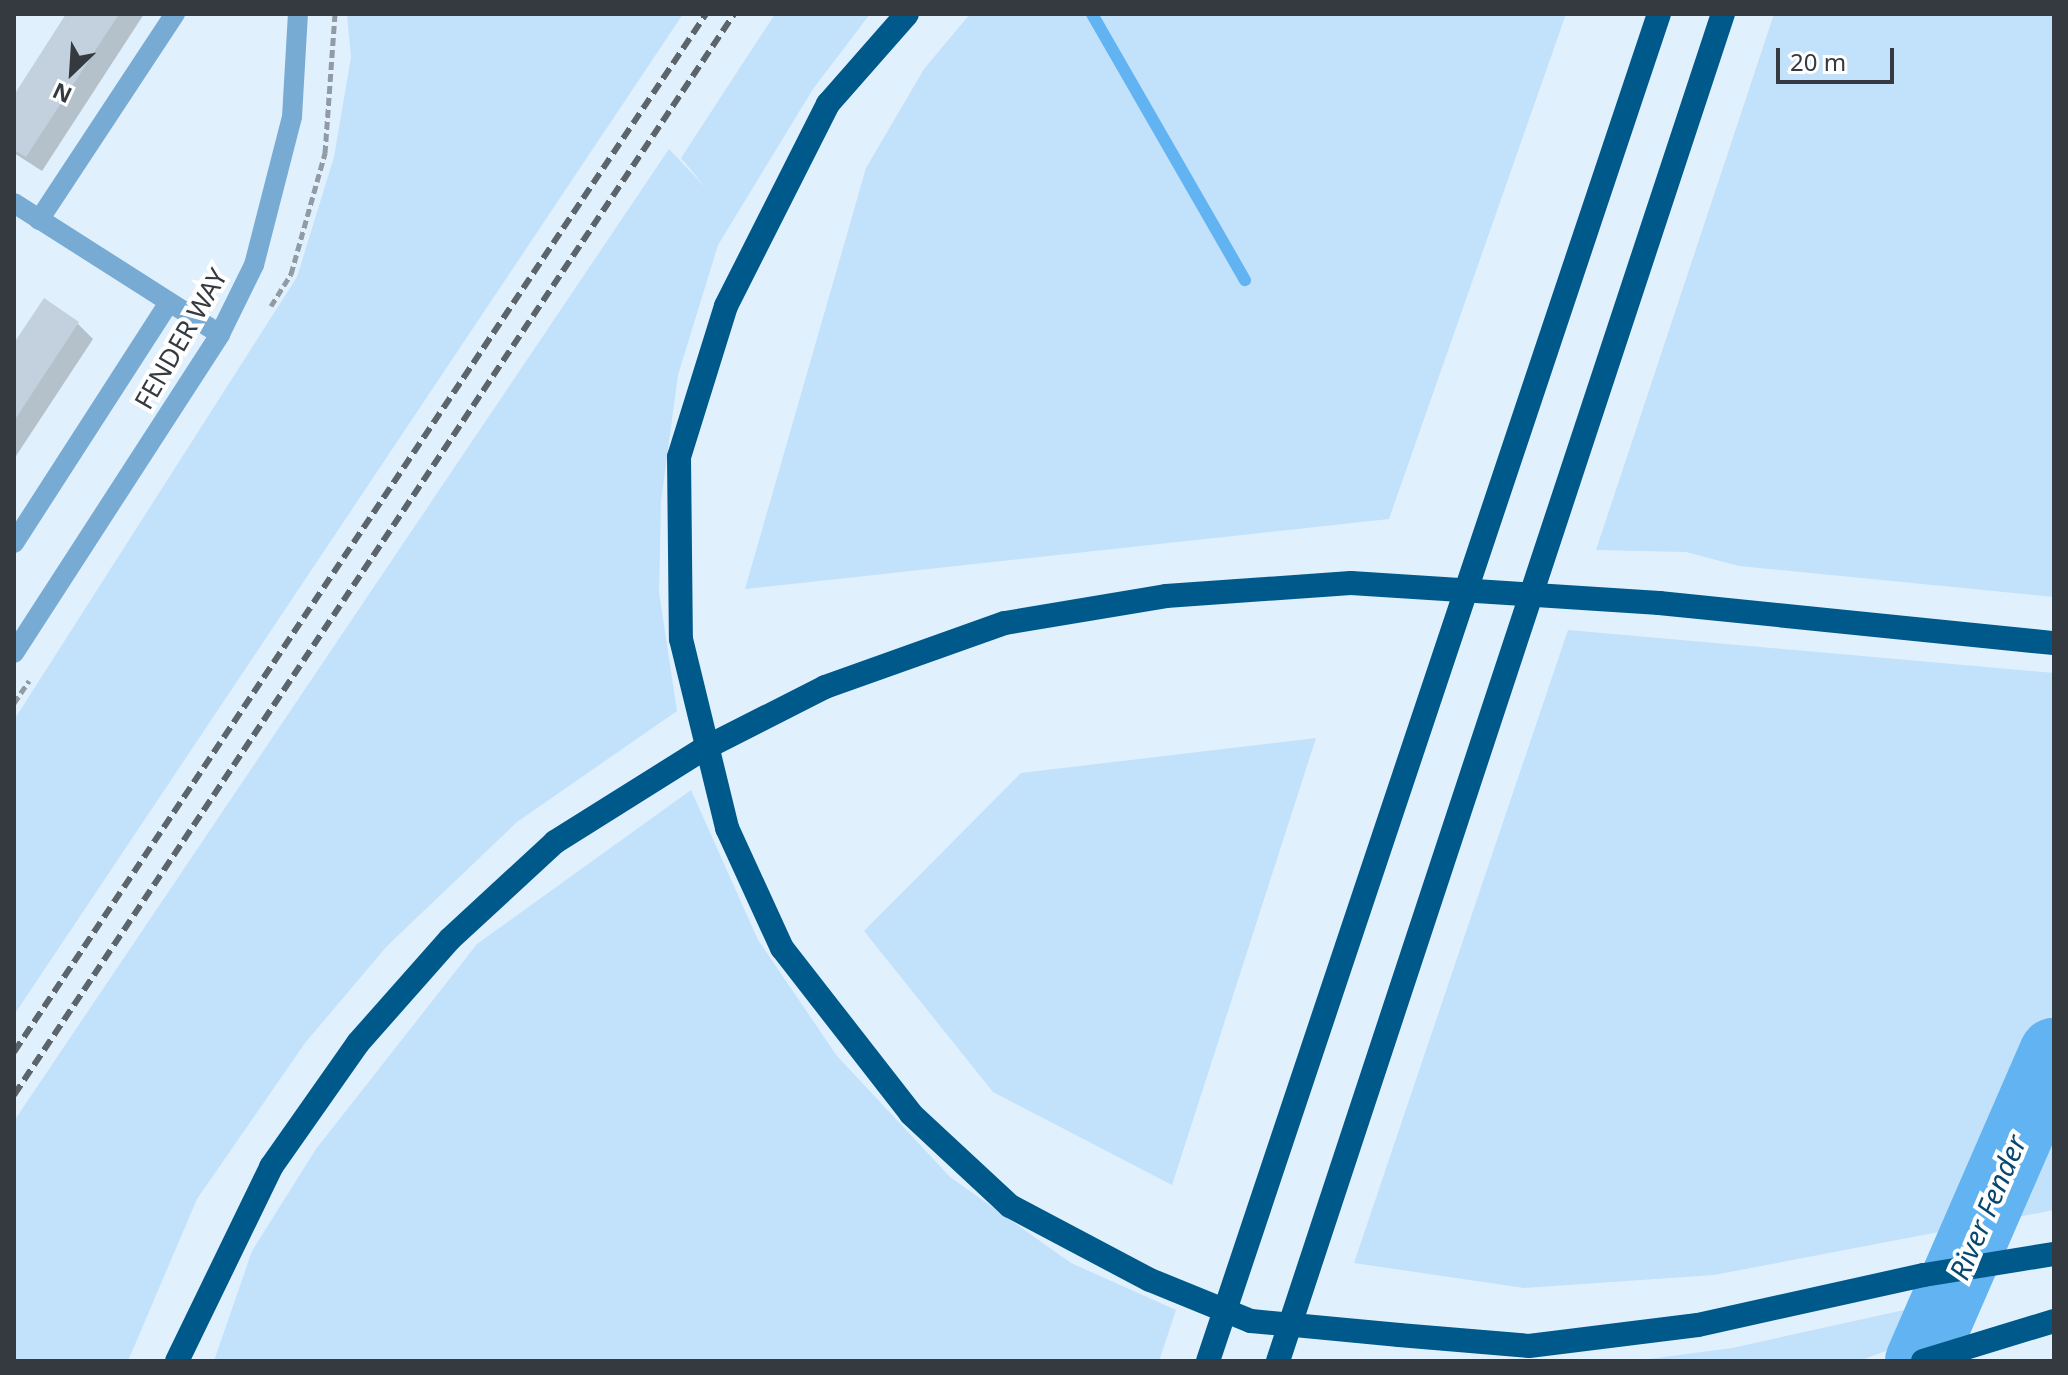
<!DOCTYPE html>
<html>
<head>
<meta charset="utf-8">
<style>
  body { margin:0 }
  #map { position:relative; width:2068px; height:1375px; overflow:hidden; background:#e1f0fd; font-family:"Noto Sans",sans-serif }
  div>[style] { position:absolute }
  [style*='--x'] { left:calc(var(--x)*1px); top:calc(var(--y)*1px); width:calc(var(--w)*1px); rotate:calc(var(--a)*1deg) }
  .green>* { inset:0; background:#c2e1fb }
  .shadow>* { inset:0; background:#0003 }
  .stream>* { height:12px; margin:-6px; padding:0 6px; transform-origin:6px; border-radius:6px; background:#61b3f1 }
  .river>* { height:70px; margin:-35px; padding:0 35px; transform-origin:35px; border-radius:35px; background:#61b3f1 }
  .building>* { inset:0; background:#c2d1dd }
  .path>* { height:5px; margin-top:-2.5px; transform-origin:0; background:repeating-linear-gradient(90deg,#919ba5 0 8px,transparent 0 12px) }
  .minor>* { height:20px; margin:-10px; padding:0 10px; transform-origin:10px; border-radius:10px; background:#78abd4 }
  .motorway>* { height:24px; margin:-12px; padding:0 12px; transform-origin:12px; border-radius:12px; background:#00598b }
  .rail>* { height:6px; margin-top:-3px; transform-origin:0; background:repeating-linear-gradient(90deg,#5d656c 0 12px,transparent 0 18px) }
  .motorway-bridge>* { height:24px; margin:-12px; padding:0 12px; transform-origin:12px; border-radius:12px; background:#00598b }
  span { translate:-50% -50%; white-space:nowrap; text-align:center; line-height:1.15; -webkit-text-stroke:8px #fff; paint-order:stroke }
  .street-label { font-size:26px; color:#343a3f }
  .water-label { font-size:28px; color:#074870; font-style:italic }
  .frame { position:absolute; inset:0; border:16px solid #343a3f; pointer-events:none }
  .north { position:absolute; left:32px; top:32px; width:80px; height:80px; -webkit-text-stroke:6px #fff; paint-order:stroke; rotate:205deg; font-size:22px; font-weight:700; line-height:32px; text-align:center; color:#343a3f }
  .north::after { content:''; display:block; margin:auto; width:28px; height:36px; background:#343a3f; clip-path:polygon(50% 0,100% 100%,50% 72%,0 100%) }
  .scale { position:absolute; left:1776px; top:48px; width:118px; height:36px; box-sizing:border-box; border:4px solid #343a3f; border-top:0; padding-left:10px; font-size:24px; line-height:28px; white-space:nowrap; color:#343a3f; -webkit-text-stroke:6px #fff; paint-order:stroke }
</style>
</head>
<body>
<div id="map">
  <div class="green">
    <div style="clip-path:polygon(347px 14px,683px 14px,14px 1015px,14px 720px,297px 277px,334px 157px,351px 57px)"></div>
    <div style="clip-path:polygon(775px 14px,870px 14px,813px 89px,718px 245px,678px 375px,661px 501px,659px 592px,677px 711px,517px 822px,387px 946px,305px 1043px,197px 1199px,128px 1361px,14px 1361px,14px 1121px,669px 149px,707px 189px,681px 158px)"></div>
    <div style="clip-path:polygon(970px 14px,1566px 14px,1389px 519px,745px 589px,866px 168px,924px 69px)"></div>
    <div style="clip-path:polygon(1774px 14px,2054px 14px,2054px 597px,1739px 566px,1686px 552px,1596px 550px)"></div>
    <div style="clip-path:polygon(1568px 630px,2054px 673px,2054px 1210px,1714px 1275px,1524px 1288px,1354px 1263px)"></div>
    <div style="clip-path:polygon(1316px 738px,1172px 1185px,993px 1092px,864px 931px,1021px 773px)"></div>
    <div style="clip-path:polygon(691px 790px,758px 940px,837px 1056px,950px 1177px,1071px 1263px,1176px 1310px,1159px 1361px,214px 1361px,252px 1251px,316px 1149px,477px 944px)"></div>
    <div style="clip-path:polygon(1927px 1305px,1929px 1324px,1918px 1339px,1859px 1361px,1634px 1361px,1732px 1348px)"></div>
  </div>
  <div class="shadow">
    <div style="clip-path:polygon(69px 14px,144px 14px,42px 171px,14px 153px,14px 98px)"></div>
    <div style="clip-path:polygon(78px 324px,93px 339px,14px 459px,14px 347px)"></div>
  </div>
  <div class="stream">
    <div style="--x:1092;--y:14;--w:307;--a:60.1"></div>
  </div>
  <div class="river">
    <div style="--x:1920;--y:1361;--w:336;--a:-66.5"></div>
  </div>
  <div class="building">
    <div style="clip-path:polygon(66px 14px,119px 14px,26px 157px,14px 150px,14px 95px)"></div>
    <div style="clip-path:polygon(44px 298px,79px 322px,14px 421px,14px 343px)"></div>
  </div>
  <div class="path">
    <div style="--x:271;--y:306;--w:38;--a:-58"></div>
    <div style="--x:291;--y:274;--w:126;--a:-74.3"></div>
    <div style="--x:325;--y:153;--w:139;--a:-85.9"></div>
    <div style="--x:14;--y:703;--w:27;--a:-56"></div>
  </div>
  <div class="minor">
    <div style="--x:14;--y:203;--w:244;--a:32.5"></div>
    <div style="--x:39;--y:220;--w:247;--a:-56.6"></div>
    <div style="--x:14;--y:543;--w:284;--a:-57.2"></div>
    <div style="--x:14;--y:653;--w:380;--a:-57.1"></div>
    <div style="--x:220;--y:334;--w:77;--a:-63.8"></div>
    <div style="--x:254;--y:265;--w:153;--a:-75.6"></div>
    <div style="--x:292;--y:117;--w:103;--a:-86.7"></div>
  </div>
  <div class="motorway">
    <div style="--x:907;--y:14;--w:120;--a:131.3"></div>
    <div style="--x:828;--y:104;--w:226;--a:116.8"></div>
    <div style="--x:726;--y:306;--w:158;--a:107.3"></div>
    <div style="--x:679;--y:457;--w:182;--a:89.4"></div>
    <div style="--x:681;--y:639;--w:195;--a:76.3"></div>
    <div style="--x:727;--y:828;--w:132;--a:65.4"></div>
    <div style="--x:782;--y:948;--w:210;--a:52.1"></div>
    <div style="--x:911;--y:1114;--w:135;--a:42.9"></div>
    <div style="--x:1010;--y:1206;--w:158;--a:27.9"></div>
    <div style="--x:1659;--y:603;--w:397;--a:5.8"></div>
    <div style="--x:825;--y:687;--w:191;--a:-19.6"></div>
    <div style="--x:1005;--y:623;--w:163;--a:-9.5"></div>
    <div style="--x:1166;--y:596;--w:185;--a:-4"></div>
    <div style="--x:1399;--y:1335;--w:130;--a:4.8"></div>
    <div style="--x:1529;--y:1346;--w:170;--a:-7.1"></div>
    <div style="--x:1698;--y:1325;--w:231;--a:-12.5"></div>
    <div style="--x:1924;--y:1275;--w:132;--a:-9.2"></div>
    <div style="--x:177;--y:1361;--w:216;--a:-64.1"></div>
    <div style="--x:271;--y:1167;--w:151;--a:-54.9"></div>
    <div style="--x:358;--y:1043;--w:139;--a:-48.5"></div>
    <div style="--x:450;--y:939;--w:143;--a:-42.7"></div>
    <div style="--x:1208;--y:1361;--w:1420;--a:-71.49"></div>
    <div style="--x:1278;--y:1361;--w:1419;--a:-71.72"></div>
    <div style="--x:1923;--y:1361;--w:137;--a:-17"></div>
  </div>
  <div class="rail">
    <div style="--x:14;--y:1052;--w:1248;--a:-56.31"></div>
    <div style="--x:14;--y:1095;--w:1299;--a:-56.33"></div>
  </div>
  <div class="motorway-bridge">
    <div style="--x:1351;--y:583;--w:309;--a:3.7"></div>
    <div style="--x:555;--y:842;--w:177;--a:-32.1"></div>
    <div style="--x:705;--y:748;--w:135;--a:-26.9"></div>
    <div style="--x:1150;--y:1280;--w:109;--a:22.1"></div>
    <div style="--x:1251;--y:1321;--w:149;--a:5.4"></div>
  </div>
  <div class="street-label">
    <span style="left:181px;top:339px;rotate:-60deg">FENDER WAY</span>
  </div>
  <div class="water-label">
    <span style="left:1987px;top:1207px;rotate:-67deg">River Fender</span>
  </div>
  <div class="frame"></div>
  <div class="north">N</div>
  <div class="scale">20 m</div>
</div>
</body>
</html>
